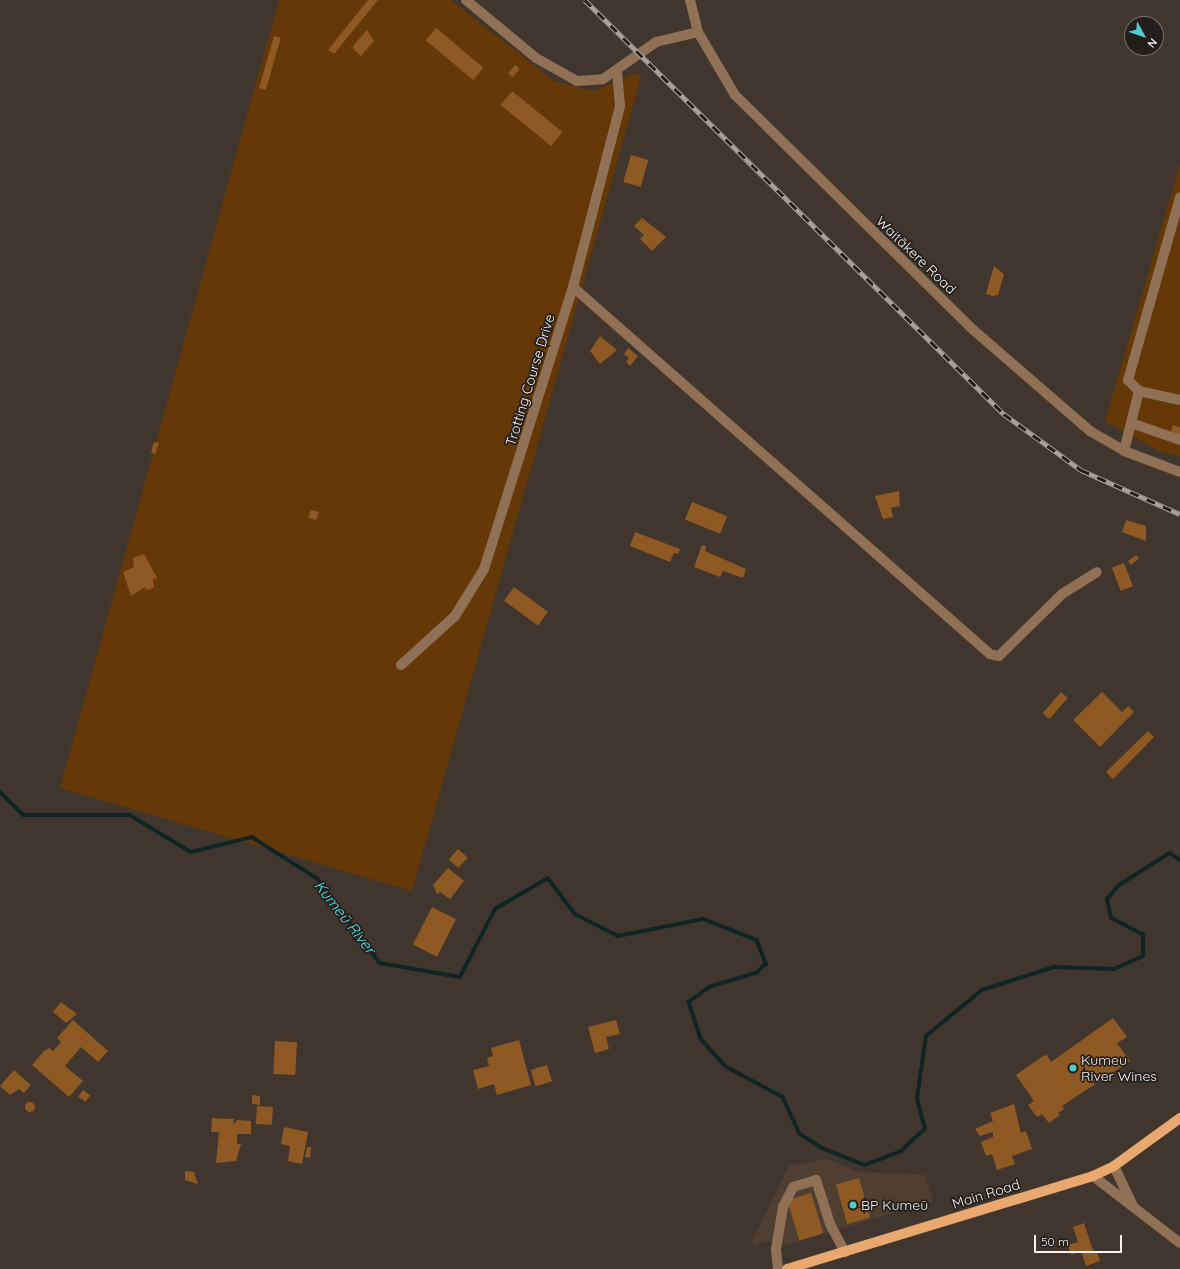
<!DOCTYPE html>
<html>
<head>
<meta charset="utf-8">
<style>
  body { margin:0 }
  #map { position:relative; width:1180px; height:1269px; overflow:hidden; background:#40362d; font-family:Quicksand,sans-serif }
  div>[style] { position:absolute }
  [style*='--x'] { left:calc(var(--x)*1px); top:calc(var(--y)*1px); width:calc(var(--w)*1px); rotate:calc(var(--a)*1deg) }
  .built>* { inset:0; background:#4e3f32 }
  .green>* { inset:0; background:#643807 }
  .stream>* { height:3.5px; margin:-1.75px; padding:0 1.75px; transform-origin:1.75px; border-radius:1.75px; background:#112424 }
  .building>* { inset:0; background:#8f5923; transform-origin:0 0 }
  .round { border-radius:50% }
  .minor>* { height:10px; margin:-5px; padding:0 5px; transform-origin:5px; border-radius:5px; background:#907156 }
  .major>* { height:10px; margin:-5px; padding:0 5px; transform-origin:5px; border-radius:5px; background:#e8a86f }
  .rail>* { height:4.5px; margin-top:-2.25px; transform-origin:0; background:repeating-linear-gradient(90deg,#231e1a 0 9px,#aca49d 0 18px); box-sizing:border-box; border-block:1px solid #aca49d }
  .dots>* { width:11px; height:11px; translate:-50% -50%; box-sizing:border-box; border:2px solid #231e1a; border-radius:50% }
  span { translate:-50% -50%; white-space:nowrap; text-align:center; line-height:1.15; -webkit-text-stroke:3.5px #231e1a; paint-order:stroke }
  .street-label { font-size:14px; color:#f8f1ec }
  .poi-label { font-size:14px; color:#f8f1ec }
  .left { translate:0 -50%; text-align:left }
  .water-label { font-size:15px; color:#52e5ea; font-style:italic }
  .north { position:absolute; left:1124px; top:16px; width:40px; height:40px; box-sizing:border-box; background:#231e1a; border:1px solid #78726e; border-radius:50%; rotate:130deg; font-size:11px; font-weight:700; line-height:16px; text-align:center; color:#f8f1ec }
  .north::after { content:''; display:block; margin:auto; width:14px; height:18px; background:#52ccd0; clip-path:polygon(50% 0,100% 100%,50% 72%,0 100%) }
  .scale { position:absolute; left:1034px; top:1235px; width:88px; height:18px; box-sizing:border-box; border:2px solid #f8f1ec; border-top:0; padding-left:5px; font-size:12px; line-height:14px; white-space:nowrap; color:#f8f1ec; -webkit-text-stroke:3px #231e1a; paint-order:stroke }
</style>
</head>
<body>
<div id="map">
  <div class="built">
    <div style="clip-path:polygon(826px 1159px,860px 1172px,925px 1175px,933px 1201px,786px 1245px,766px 1241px,754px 1246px,752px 1242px,789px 1166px)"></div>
  </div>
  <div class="green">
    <div style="clip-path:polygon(279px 0,451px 0,554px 81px,593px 91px,636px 73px,641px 77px,412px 891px,60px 788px)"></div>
    <div style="clip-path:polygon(1180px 164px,1180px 456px,1159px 451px,1105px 421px)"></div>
  </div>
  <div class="stream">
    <div style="--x:0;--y:792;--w:33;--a:44"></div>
    <div style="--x:24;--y:815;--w:106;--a:0"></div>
    <div style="--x:130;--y:815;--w:71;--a:31.2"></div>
    <div style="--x:191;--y:852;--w:63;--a:-13.8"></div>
    <div style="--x:252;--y:837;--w:78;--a:32.5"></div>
    <div style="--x:318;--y:879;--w:104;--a:53.6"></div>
    <div style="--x:380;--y:963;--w:81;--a:9.9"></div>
    <div style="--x:460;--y:977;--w:76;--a:-62.8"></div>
    <div style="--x:495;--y:909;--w:61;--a:-30.3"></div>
    <div style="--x:548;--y:878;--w:45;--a:53.1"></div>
    <div style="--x:575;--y:914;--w:48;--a:27.1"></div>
    <div style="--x:618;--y:936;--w:87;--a:-11.3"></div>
    <div style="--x:703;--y:919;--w:58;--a:21.3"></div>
    <div style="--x:757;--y:940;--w:26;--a:69"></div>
    <div style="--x:766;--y:964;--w:13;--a:135"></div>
    <div style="--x:757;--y:973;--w:49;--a:163.4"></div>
    <div style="--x:710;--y:987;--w:26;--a:144"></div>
    <div style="--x:689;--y:1002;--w:39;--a:72"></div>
    <div style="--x:701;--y:1039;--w:36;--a:48"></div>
    <div style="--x:725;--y:1066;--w:66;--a:28.1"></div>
    <div style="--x:783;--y:1097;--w:41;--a:65.3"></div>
    <div style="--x:800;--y:1134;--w:26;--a:32"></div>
    <div style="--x:822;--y:1148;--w:46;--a:21.6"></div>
    <div style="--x:865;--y:1165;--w:39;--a:-21"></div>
    <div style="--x:901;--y:1151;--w:33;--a:-43"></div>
    <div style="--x:925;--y:1129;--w:31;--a:-105"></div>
    <div style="--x:917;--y:1099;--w:64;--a:-81.9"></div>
    <div style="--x:926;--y:1036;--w:72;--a:-39.4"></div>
    <div style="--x:982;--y:990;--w:76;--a:-17.7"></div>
    <div style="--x:1054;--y:967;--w:60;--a:1.9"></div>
    <div style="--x:1114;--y:969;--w:32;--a:-24"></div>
    <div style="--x:1143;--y:956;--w:21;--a:-90"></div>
    <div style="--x:1143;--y:935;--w:36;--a:-152"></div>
    <div style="--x:1111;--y:918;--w:19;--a:-102"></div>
    <div style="--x:1107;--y:899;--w:18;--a:-49"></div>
    <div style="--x:1119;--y:885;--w:60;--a:-32.1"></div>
    <div style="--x:1170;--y:853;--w:12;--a:35"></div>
  </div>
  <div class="building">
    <div style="clip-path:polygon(368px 0,378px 0,334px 54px,328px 50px)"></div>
    <div style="left:436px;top:28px;width:62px;height:16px;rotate:40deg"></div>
    <div style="clip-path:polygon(367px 30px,374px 41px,361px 56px,353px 49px,354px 45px)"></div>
    <div style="left:274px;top:36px;width:7px;height:54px;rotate:16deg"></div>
    <div style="left:515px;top:65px;width:6px;height:11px;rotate:39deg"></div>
    <div style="left:512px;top:91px;width:65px;height:18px;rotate:39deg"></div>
    <div style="left:631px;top:155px;width:18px;height:28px;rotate:16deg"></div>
    <div style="clip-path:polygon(642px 218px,666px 237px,652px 251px,640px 239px,644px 235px,634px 226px)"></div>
    <div style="clip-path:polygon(994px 266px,1004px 274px,998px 295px,993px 296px,986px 294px)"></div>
    <div style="clip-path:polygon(600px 336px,617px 350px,600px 364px,590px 351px)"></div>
    <div style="clip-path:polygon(628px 348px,638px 356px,630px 366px,626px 362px,629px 358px,624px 354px)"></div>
    <div style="clip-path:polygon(1173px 425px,1180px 428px,1180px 437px,1170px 434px)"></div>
    <div style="clip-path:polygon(154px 442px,159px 443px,155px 454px,151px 452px)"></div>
    <div style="clip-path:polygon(899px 491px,900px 506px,891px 508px,893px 517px,883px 519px,875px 496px)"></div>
    <div style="left:692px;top:502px;width:38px;height:19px;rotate:22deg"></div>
    <div style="clip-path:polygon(311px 510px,319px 512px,316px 520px,308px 518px)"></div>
    <div style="clip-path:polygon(1126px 520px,1146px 526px,1146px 541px,1122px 532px)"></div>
    <div style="clip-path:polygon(635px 532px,680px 549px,678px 554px,674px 553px,670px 562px,630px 546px)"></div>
    <div style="clip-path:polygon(702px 545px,706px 546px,705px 551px,746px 569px,743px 578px,723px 571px,720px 577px,694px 567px)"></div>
    <div style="clip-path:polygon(144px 554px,157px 578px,153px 579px,154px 588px,146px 590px,145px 587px,131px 596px,123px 572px,134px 567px,133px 558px)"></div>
    <div style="clip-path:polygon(1136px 555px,1139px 558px,1131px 565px,1128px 561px)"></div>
    <div style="left:1124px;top:563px;width:25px;height:13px;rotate:69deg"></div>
    <div style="left:514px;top:587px;width:42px;height:17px;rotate:36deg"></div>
    <div style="left:1061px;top:692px;width:9px;height:28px;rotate:41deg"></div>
    <div style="clip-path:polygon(1102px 692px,1122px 712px,1128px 706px,1134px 712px,1100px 747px,1073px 720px)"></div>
    <div style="clip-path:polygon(1148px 731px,1154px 737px,1113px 779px,1106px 772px)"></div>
    <div style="left:458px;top:849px;width:13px;height:14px;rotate:42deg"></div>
    <div style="clip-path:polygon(448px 868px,464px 881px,450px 899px,440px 892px,437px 894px,433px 885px)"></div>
    <div style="left:432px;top:907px;width:27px;height:42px;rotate:27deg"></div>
    <div style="clip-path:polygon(61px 1002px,77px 1014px,66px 1023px,53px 1012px)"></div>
    <div style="clip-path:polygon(1113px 1018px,1127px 1037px,1117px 1043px,1130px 1061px,1062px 1106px,1064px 1109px,1058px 1113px,1060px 1115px,1049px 1123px,1042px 1114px,1037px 1117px,1028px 1105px,1034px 1101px,1016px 1075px,1043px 1056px,1047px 1055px,1051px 1062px)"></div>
    <div style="clip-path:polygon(73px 1020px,108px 1051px,98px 1062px,81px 1047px,65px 1066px,83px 1081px,69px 1097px,32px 1065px,44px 1051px,49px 1048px,53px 1051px,61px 1042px,57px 1038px)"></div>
    <div style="clip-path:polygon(616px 1020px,620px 1034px,606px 1037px,609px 1049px,595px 1053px,588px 1027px)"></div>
    <div style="clip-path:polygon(519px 1040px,531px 1085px,497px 1095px,494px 1084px,478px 1089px,473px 1070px,489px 1066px,487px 1058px,493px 1056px,491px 1048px)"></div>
    <div style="left:275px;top:1041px;width:22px;height:33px;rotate:3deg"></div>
    <div style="left:547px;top:1065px;width:17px;height:17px;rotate:73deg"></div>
    <div style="clip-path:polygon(14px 1070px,31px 1085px,24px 1093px,19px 1089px,10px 1095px,0 1086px)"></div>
    <div style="left:83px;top:1090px;width:9px;height:8px;rotate:36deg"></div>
    <div style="clip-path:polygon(252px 1095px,260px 1096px,260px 1105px,252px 1104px)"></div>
    <div class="round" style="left:25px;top:1102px;width:10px;height:10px"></div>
    <div style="clip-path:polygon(1014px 1104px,1021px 1133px,1026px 1131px,1032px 1149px,1012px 1156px,1015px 1164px,997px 1170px,992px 1154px,986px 1156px,981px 1142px,993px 1137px,993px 1132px,980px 1136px,975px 1129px,993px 1121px,990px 1113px)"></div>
    <div style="left:257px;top:1106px;width:16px;height:18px;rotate:4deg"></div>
    <div style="clip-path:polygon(212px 1118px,234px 1119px,233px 1125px,237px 1120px,251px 1121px,251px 1134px,237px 1134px,237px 1144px,241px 1144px,236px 1161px,216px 1163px,219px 1132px,211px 1132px)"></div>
    <div style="clip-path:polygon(284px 1127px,308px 1132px,302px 1164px,288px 1161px,290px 1146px,281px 1144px)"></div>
    <div style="clip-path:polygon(307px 1147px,311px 1147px,310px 1158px,305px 1157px)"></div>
    <div style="clip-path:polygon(185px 1171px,194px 1172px,198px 1184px,185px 1180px)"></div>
    <div style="left:859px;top:1178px;width:41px;height:24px;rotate:74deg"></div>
    <div style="left:811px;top:1193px;width:42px;height:25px;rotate:73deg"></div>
    <div style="clip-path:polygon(1084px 1223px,1094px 1253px,1097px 1252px,1100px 1261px,1086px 1266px,1081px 1251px,1071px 1255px,1068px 1245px,1078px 1242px,1073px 1227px)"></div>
  </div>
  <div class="minor">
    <div style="--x:466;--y:0;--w:91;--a:39.6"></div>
    <div style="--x:536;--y:58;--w:47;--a:29.3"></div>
    <div style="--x:577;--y:81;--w:26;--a:-4"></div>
    <div style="--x:603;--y:79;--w:65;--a:-34.9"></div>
    <div style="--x:656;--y:42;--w:43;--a:-13.4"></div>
    <div style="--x:690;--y:0;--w:33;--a:76"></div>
    <div style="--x:698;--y:32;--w:73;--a:59.6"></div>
    <div style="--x:735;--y:95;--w:330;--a:44.6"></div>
    <div style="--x:970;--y:327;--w:159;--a:40.9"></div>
    <div style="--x:1090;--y:431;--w:39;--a:30"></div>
    <div style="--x:1124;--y:451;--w:60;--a:20.6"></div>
    <div style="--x:573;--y:287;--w:555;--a:41.35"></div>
    <div style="--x:990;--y:654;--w:9;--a:13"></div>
    <div style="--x:999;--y:656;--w:88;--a:-44.5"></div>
    <div style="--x:1062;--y:594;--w:41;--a:-32.2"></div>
    <div style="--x:1139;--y:391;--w:42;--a:12.4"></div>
    <div style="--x:1131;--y:423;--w:52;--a:19.1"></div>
    <div style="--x:1124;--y:451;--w:62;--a:-76"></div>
    <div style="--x:1139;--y:391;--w:16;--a:-135"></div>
    <div style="--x:1128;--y:380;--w:190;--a:-74.1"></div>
    <div style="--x:401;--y:665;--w:73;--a:-42.2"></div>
    <div style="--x:455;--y:616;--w:55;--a:-58.3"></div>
    <div style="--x:484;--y:569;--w:296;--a:-72.5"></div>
    <div style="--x:573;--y:287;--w:187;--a:-75.4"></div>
    <div style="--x:620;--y:106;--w:34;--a:-95"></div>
    <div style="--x:1114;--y:1166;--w:44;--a:64.6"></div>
    <div style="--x:1093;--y:1176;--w:110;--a:37.6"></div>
    <div style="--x:778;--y:1269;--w:20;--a:-96"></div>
    <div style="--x:776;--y:1249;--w:43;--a:-80.5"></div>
    <div style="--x:783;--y:1207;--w:22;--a:-63"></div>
    <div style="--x:793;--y:1187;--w:24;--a:-17"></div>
    <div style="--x:816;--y:1180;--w:46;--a:72.3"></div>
    <div style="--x:830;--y:1224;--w:32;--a:62"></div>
  </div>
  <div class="major">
    <div style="--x:787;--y:1269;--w:320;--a:-16.9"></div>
    <div style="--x:1093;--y:1176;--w:23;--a:-25"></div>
    <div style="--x:1114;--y:1166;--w:82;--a:-36"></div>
  </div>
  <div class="rail">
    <div style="--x:585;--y:0;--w:589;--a:44.66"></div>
    <div style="--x:1004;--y:414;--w:95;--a:36"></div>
    <div style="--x:1081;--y:470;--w:108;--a:24"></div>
  </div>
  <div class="dots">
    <div style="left:1073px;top:1068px;background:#52ccd0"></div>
    <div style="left:853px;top:1205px;background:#52ccd0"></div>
  </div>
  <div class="street-label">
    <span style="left:916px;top:255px;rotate:44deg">Waitākere Road</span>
    <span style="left:530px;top:380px;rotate:-73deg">Trotting Course Drive</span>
    <span style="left:986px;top:1194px;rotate:-17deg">Main Road</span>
  </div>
  <div class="poi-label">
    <span class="left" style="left:1081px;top:1068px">Kumeu<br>River Wines</span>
    <span class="left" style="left:861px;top:1205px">BP Kumeū</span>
  </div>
  <div class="water-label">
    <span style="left:345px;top:917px;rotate:52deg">Kumeū River</span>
  </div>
  <div class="north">N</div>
  <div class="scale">50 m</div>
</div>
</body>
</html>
